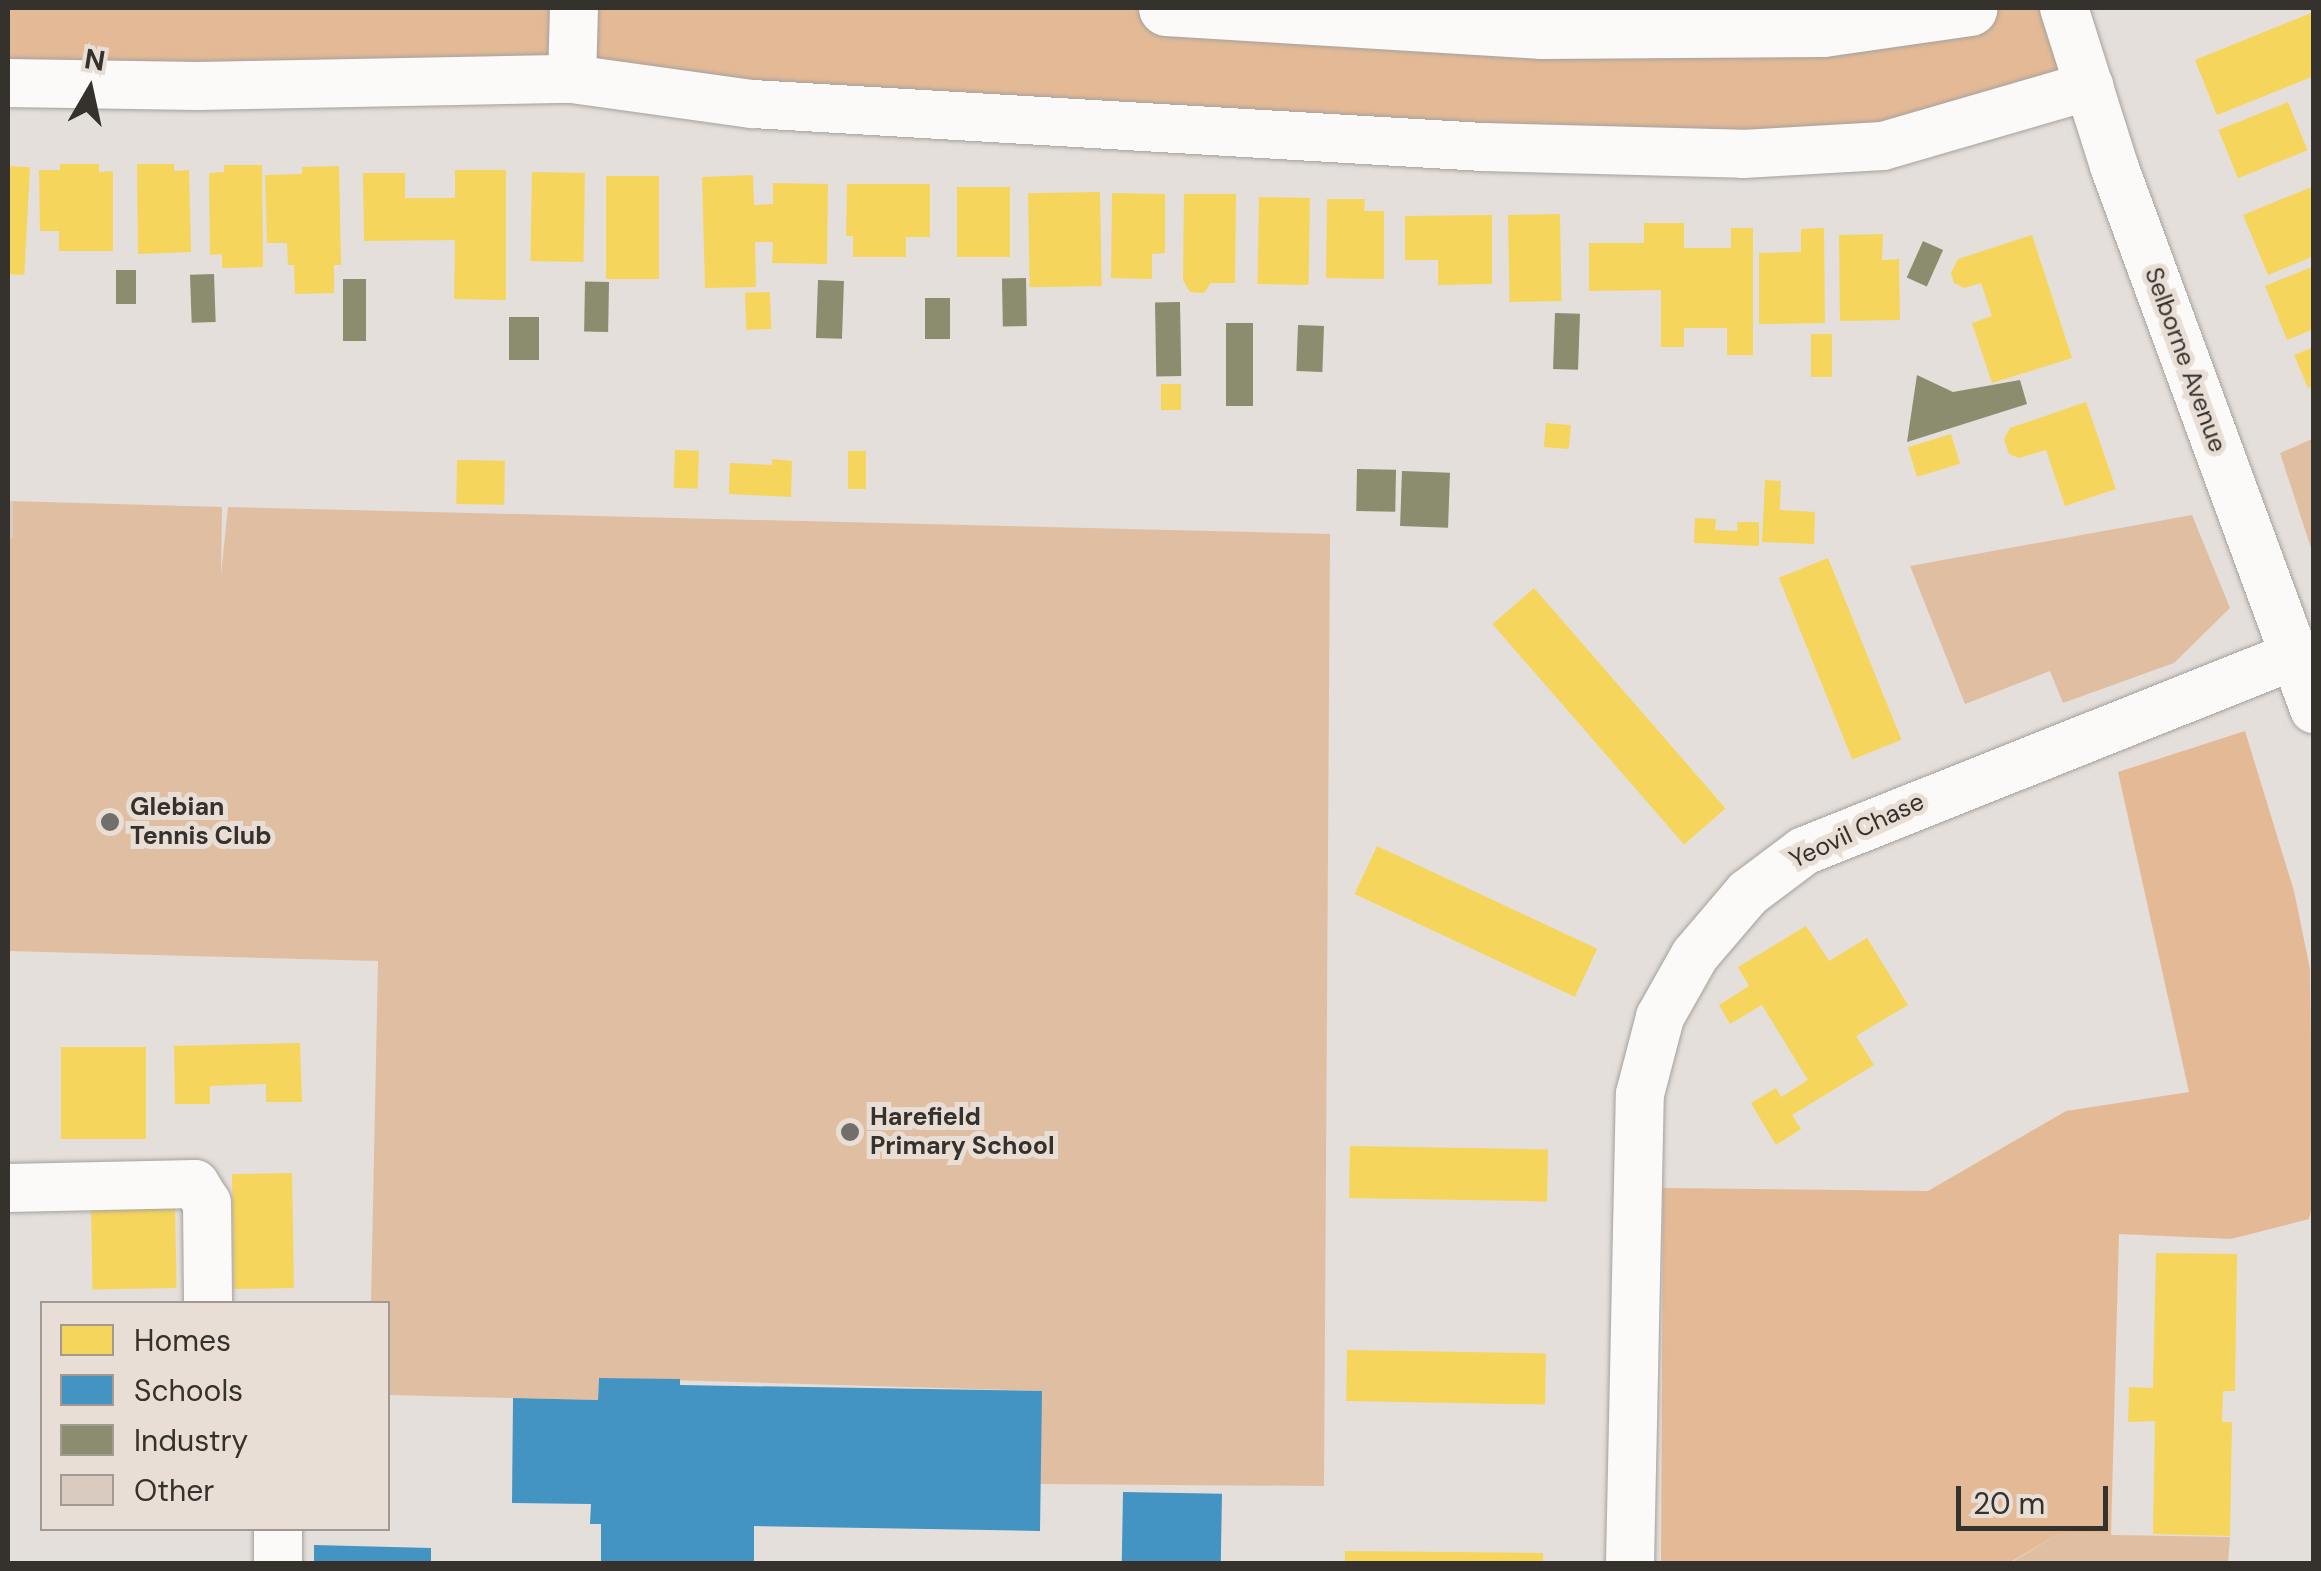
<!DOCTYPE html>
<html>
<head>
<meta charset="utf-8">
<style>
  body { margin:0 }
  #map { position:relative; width:2321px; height:1571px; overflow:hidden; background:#e4dfda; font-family:"DM Sans",sans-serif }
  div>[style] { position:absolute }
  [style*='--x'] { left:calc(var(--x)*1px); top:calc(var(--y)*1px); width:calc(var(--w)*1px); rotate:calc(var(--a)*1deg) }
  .green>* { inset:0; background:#e0bea1 }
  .forest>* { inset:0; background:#e4ba96 }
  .homes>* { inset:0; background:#f6d55c; transform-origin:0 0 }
  .schools>* { inset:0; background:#4393c3; transform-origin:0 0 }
  .industry>* { inset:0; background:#8c8c6e; transform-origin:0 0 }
  .building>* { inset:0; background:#d9cbc0; transform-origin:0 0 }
  .roads { filter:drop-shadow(0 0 2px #a5a19e) drop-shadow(0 0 2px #a5a19e) }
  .minor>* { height:48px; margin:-24px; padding:0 24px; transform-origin:24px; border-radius:24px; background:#fbfaf9 }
  .tertiary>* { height:55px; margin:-27.5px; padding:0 27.5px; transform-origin:27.5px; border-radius:27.5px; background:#fbfaf9 }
  .dots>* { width:28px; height:28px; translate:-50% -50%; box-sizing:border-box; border:5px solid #e9ded5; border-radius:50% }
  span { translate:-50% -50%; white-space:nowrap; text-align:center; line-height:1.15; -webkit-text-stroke:10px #e9ded5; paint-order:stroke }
  .street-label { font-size:25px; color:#35312d }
  .poi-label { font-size:25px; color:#35312d; font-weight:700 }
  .left { translate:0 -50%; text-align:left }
  .frame { position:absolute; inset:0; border:10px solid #35312d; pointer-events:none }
  .legend { position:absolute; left:40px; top:1301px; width:350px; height:230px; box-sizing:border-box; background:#e9ded5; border:2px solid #a19992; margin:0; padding:12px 18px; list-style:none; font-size:30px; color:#35312d }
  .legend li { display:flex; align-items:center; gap:20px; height:50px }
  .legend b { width:50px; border:2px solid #a19992 }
  .north { position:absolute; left:40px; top:40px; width:100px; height:100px; -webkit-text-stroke:8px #e9ded5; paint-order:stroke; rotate:9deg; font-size:28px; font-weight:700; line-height:40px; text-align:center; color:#35312d }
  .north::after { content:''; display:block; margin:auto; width:35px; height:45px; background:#35312d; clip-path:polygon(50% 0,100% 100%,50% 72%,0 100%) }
  .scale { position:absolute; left:1956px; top:1486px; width:152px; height:45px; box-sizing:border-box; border:5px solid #35312d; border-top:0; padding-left:12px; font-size:30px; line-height:35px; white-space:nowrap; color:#35312d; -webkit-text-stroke:8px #e9ded5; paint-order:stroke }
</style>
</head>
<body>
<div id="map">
  <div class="green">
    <div style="clip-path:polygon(2312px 439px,2314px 443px,2313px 554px,2280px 453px)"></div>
    <div style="clip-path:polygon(8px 501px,222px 507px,221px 575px,228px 507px,1330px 534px,1324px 1486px,1040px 1484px,1041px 1391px,599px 1378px,598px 1400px,388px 1395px,388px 1304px,371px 1303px,378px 961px,8px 951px)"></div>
    <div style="clip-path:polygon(2192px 515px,2230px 608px,2174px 663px,2063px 703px,2050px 671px,1965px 704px,1910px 566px)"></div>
    <div style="clip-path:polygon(2058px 1534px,2230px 1537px,2228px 1563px,2009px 1564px)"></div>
  </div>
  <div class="forest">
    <div style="clip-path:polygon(8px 8px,2064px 8px,2089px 86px,1883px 146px,753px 104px,8px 83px)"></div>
    <div style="clip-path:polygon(2245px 731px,2294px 891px,2310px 969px,2313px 1202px,2309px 1219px,2231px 1239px,2119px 1234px,2111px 1535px,2058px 1534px,2009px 1563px,1661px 1563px,1663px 1188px,1928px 1191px,2066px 1111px,2189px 1092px,2118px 772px)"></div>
  </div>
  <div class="homes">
    <div style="clip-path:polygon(2311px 13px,2314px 76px,2217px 115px,2195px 60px)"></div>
    <div style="left:2288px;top:102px;width:52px;height:75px;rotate:68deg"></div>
    <div style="clip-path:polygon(60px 164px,99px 164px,99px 172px,113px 171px,113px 251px,59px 251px,59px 231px,40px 231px,39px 170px,60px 170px)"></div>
    <div style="clip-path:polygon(137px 164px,174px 164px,174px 171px,189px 170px,191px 252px,138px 254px)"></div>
    <div style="clip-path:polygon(224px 165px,262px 165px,263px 267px,222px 268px,222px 254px,210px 255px,209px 173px,224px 172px)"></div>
    <div style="left:8px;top:166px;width:22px;height:108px;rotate:3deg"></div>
    <div style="clip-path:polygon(339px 166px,341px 265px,334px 265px,334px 293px,295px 294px,294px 265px,288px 265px,287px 243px,267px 243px,265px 175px,302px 174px,302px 167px)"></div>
    <div style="clip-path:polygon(455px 170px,506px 170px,506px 300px,454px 299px,455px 240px,364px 241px,363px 173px,405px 173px,405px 198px,455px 198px)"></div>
    <div style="left:532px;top:172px;width:53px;height:89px;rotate:1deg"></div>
    <div style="clip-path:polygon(753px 175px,754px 205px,773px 204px,773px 183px,828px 184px,827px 264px,772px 263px,773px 242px,755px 242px,756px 287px,705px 288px,702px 177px)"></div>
    <div style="left:606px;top:176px;width:53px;height:103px"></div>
    <div style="clip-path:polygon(847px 184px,930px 184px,930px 237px,906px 237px,906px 257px,853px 257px,853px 236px,846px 236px)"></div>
    <div style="clip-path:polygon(2314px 186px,2314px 256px,2268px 275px,2243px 215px)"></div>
    <div style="left:957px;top:187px;width:53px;height:70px"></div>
    <div style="left:1100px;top:192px;width:94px;height:72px;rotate:89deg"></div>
    <div style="clip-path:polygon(1112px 193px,1165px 194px,1165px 253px,1152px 254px,1152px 279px,1111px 278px)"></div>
    <div style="clip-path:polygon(1184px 194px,1236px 194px,1235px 283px,1211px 283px,1204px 293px,1190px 292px,1183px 280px)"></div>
    <div style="left:1259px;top:197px;width:51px;height:87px;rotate:1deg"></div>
    <div style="clip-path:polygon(1327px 199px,1365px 199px,1364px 211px,1384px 211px,1384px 279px,1326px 278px)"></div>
    <div style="left:1560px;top:214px;width:87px;height:52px;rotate:89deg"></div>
    <div style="clip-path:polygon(1492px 215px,1492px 284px,1438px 285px,1438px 260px,1405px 260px,1405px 216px)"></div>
    <div style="clip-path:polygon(1644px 223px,1684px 223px,1684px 248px,1731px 248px,1731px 228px,1753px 228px,1753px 355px,1727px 355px,1727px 328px,1684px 328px,1684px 347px,1661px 347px,1661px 290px,1589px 291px,1589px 243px,1644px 243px)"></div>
    <div style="clip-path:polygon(1824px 228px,1825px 323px,1759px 324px,1759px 253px,1801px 252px,1801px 229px)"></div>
    <div style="clip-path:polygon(1883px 234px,1882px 260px,1899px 259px,1900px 320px,1840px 321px,1839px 235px)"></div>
    <div style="clip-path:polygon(2032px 235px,2072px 358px,1992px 383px,1972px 323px,1992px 316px,1981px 283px,1964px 288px,1954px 283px,1951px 273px,1958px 259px)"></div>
    <div style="clip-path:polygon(2314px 266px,2314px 329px,2287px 340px,2265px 286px)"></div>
    <div style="left:770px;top:292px;width:37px;height:25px;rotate:88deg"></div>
    <div style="left:1811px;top:334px;width:21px;height:43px"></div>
    <div style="clip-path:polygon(2314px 347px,2314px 385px,2308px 388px,2294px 355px)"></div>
    <div style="left:1161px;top:384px;width:20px;height:26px"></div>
    <div style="clip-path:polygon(2086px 402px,2116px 489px,2065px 506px,2046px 450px,2019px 458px,2009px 454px,2004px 439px,2010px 428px)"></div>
    <div style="left:1546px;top:423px;width:25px;height:24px;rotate:5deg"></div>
    <div style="left:1951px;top:434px;width:31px;height:45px;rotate:73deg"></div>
    <div style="left:675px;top:450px;width:24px;height:38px;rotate:2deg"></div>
    <div style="left:848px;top:451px;width:18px;height:38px"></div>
    <div style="clip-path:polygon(772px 459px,792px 461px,791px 497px,729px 494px,730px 463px,772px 465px)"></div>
    <div style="left:457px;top:460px;width:48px;height:44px;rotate:1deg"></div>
    <div style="clip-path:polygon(1765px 480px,1781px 481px,1780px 510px,1815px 512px,1814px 544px,1762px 542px)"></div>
    <div style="clip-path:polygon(1695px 518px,1716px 519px,1715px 530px,1738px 531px,1737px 522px,1759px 522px,1759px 546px,1694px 543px)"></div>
    <div style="left:1828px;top:558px;width:196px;height:53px;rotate:68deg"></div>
    <div style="left:1534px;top:588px;width:292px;height:55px;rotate:49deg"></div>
    <div style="left:1377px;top:846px;width:243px;height:53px;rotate:25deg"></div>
    <div style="clip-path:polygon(1806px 926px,1829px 961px,1867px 938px,1908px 1005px,1856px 1036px,1874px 1065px,1792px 1115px,1801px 1129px,1776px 1145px,1751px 1103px,1776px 1088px,1781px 1097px,1808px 1080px,1762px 1005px,1730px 1024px,1719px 1005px,1749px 986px,1738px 967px)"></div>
    <div style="clip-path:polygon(300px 1043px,302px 1102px,266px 1102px,266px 1084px,210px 1086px,210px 1104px,175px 1104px,174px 1046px)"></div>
    <div style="left:61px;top:1047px;width:85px;height:92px"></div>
    <div style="left:1350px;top:1146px;width:198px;height:52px;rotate:1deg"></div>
    <div style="left:292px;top:1173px;width:115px;height:60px;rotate:89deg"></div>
    <div style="left:175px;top:1203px;width:85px;height:84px;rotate:89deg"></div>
    <div style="clip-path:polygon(2156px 1253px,2237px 1254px,2235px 1391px,2223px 1391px,2222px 1422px,2232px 1422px,2230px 1536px,2153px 1534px,2155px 1421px,2128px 1422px,2129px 1387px,2153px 1388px)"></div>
    <div style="left:1347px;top:1350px;width:199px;height:51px;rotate:1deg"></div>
    <div style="clip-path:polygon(1345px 1551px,1543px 1553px,1543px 1564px,1345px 1564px)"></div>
  </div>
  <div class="schools">
    <div style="clip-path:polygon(599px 1378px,680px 1379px,680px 1385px,1042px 1391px,1040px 1531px,754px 1526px,754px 1564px,601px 1564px,601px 1524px,590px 1524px,591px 1504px,512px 1503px,513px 1398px,598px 1400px)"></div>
    <div style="left:1123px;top:1492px;width:99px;height:72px;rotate:1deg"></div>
    <div style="clip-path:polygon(314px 1545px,431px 1548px,431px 1564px,314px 1564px)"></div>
  </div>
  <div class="industry">
    <div style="left:1923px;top:241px;width:22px;height:40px;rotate:24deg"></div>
    <div style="left:116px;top:270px;width:20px;height:34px"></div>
    <div style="left:214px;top:274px;width:48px;height:24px;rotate:88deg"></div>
    <div style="left:1026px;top:278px;width:48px;height:24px;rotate:89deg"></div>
    <div style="left:343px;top:279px;width:23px;height:62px"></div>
    <div style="left:818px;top:280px;width:26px;height:58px;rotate:2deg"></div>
    <div style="left:609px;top:282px;width:50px;height:24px;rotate:91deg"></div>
    <div style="left:925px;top:298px;width:25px;height:41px"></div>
    <div style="left:1180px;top:302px;width:74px;height:25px;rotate:89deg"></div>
    <div style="left:1555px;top:313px;width:25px;height:56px;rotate:2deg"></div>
    <div style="left:509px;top:317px;width:30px;height:43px"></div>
    <div style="left:1226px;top:323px;width:27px;height:83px"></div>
    <div style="left:1298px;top:325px;width:26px;height:46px;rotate:2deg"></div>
    <div style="clip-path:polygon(1917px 375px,1953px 392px,2020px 380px,2027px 404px,1907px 442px)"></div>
    <div style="left:1357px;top:469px;width:39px;height:42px;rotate:1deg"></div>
    <div style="left:1402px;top:471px;width:48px;height:55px;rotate:2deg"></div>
  </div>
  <div class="building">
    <div style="left:8px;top:501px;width:5px;height:38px"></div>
  </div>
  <div class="roads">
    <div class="minor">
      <div style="--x:574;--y:8;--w:71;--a:91.6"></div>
      <div style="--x:572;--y:79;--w:183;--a:7.9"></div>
      <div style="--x:753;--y:104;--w:731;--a:3.37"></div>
      <div style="--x:1483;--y:147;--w:260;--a:1.5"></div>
      <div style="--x:1743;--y:154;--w:140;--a:-3.3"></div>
      <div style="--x:1883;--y:146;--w:215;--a:-16.2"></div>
      <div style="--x:2064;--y:8;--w:166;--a:72.4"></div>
      <div style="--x:2114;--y:166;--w:579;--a:69.78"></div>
      <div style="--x:8;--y:83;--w:190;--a:0.9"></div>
      <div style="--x:198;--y:86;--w:374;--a:-1.1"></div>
      <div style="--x:8;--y:1188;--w:187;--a:-1.2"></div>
      <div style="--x:195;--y:1184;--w:22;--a:58"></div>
      <div style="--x:207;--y:1203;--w:101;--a:89.4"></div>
      <div style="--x:278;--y:1564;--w:36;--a:-90"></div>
      <div style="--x:1630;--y:1564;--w:470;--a:-88.8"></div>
      <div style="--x:1640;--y:1094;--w:80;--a:-75.4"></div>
      <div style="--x:1660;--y:1017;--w:71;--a:-60.6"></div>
      <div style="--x:1695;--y:955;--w:82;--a:-49.5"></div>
      <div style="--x:1748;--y:893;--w:70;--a:-36.9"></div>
      <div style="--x:1804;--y:851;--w:526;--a:-21.74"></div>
    </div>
    <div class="tertiary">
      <div style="--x:1166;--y:8;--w:377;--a:3.5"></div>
      <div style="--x:1542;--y:31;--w:281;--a:-0.4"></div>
      <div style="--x:1823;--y:29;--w:148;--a:-8.1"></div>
    </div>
  </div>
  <div class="dots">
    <div style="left:110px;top:822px;background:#726e6a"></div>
    <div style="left:850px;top:1132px;background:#726e6a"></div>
  </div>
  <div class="street-label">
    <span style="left:2185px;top:360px;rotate:70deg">Selborne Avenue</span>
    <span style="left:1857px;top:831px;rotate:-25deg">Yeovil Chase</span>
  </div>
  <div class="poi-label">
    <span class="left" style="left:130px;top:822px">Glebian<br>Tennis Club</span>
    <span class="left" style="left:870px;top:1132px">Harefield<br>Primary School</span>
  </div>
  <div class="frame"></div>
  <ul class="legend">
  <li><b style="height:28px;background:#f6d55c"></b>Homes</li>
  <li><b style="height:28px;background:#4393c3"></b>Schools</li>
  <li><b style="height:28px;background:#8c8c6e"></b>Industry</li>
  <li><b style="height:28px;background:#d9cbc0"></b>Other</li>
  </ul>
  <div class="north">N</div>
  <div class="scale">20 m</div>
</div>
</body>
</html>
